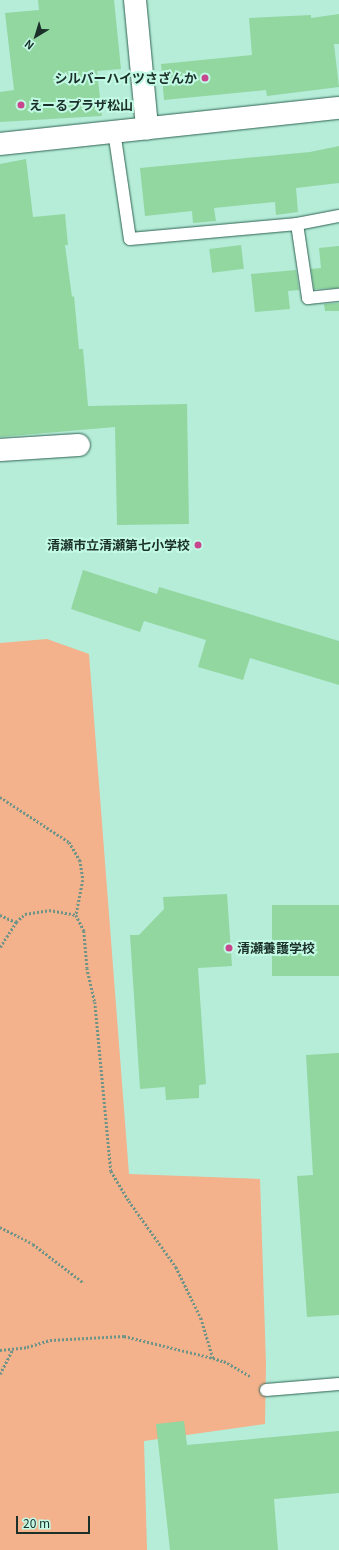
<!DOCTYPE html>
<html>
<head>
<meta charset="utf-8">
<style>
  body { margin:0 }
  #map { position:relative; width:339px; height:1550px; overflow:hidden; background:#b6edd9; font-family:Georgia,"Noto Sans JP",serif }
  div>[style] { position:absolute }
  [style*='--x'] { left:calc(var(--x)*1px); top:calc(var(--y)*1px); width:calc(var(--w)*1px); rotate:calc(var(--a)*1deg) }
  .green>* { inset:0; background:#f3b18c }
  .building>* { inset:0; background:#92d6a0; transform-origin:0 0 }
  .path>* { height:2.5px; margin-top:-1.25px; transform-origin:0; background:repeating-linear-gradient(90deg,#6d9486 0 2px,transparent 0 4px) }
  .roads { filter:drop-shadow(0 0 1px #2f6352) drop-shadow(0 0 1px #2f6352) }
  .lane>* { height:12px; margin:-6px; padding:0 6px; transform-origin:6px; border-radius:6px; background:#fff }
  .street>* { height:22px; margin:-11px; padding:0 11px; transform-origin:11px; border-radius:11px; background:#fff }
  .dots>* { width:11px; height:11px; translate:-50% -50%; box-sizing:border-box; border:2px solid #c3fae6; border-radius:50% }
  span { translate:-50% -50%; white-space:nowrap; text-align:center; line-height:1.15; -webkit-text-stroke:4px #c3fae6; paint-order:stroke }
  .poi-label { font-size:13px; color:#1a3029; font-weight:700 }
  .right { translate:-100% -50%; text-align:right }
  .left { translate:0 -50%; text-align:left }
  .north { position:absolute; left:16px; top:16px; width:40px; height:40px; -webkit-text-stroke:3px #c3fae6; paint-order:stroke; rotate:218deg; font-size:11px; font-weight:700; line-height:16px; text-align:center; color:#1a3029 }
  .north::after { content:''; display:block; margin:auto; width:14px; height:18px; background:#1a3029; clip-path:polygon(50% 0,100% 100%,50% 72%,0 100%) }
  .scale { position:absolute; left:16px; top:1516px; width:74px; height:18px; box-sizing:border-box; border:2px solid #1a3029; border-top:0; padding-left:5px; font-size:12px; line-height:14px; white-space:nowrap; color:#1a3029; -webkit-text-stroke:3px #c3fae6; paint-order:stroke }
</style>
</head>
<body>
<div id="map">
  <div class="green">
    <div style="clip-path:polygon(47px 639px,89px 654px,129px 1174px,260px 1179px,266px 1364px,265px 1424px,144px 1441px,147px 1550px,0 1550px,0 643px)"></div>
  </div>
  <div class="building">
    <div style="clip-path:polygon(38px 0,114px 0,121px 69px,97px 71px,102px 116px,0 122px,0 92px,14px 90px,5px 13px,39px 10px)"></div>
    <div style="clip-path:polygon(339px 14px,339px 44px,334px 44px,339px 87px,267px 96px,266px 90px,164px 100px,161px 64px,252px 55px,249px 18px,311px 15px,311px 18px)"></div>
    <div style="clip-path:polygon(339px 146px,339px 183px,296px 188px,298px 212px,276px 215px,275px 202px,214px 208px,216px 221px,193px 223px,192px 211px,145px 216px,140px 168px,310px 152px)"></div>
    <div style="clip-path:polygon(26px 159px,33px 217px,65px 214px,68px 245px,65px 245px,72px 297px,74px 296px,79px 349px,83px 349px,88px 406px,187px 404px,189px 524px,117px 525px,115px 427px,0 437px,0 164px)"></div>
    <div style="left:241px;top:245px;width:24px;height:32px;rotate:83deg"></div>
    <div style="clip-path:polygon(339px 246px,339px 288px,314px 289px,311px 269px,321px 268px,319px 248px)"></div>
    <div style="clip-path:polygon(296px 270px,299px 290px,288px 291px,290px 309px,255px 312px,251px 274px)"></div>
    <div style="clip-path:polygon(339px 303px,339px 311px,325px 311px,324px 304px)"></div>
    <div style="clip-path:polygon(83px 570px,157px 594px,159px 587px,339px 641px,339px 685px,250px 658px,243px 680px,198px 667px,206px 640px,144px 621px,140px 632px,71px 609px)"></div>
    <div style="clip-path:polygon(227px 894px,232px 966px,198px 968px,206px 1084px,199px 1085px,199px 1098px,166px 1100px,165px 1087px,140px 1089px,130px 935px,139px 935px,164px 909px,163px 897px)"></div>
    <div style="left:339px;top:905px;width:71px;height:67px;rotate:90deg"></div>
    <div style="clip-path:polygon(339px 1053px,339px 1315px,307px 1317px,297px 1176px,313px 1175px,306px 1055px)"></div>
    <div style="clip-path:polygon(184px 1421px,187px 1445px,339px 1431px,339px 1493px,274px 1499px,278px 1550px,170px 1550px,156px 1424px)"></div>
  </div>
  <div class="path">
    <div style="--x:0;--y:797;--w:82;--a:33.1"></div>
    <div style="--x:69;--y:842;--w:21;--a:59"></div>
    <div style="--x:80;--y:860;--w:20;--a:81"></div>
    <div style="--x:83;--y:880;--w:36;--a:101"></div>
    <div style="--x:0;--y:915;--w:17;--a:24"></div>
    <div style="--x:0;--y:947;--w:30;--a:-57"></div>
    <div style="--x:16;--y:922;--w:12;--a:-42"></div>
    <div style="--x:25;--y:914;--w:24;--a:-9"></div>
    <div style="--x:49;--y:910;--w:27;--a:10"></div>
    <div style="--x:76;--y:915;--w:18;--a:63"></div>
    <div style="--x:84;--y:931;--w:37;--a:85"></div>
    <div style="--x:87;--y:968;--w:35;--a:77"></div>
    <div style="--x:95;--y:1002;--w:170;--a:84.6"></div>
    <div style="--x:111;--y:1171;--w:35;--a:59"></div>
    <div style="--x:129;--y:1201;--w:81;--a:54.5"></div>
    <div style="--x:176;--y:1267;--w:57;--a:63.9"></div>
    <div style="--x:201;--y:1318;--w:42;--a:73.3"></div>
    <div style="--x:213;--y:1358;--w:13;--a:18"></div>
    <div style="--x:0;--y:1227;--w:37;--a:27"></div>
    <div style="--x:33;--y:1244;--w:64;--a:37.4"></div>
    <div style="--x:0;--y:1350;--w:27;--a:-6"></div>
    <div style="--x:27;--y:1347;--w:24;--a:-17"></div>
    <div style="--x:50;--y:1340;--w:74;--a:-3.1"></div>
    <div style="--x:124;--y:1336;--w:92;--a:13.9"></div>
    <div style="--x:224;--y:1361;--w:32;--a:30"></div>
    <div style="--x:0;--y:1374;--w:28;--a:-63"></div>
  </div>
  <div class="roads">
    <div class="lane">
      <div style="--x:114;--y:131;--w:109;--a:81.6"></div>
      <div style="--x:130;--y:239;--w:168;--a:-5.1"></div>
      <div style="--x:297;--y:224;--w:43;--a:-10.8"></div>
      <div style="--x:297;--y:224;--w:75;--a:81.5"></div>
      <div style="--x:308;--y:298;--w:31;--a:-6"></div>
      <div style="--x:266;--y:1390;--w:73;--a:-4.7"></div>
    </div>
    <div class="street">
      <div style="--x:135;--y:0;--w:129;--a:84.6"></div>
      <div style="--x:0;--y:144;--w:341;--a:-6.1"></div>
      <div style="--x:0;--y:450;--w:79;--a:-3.6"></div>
    </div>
  </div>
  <div class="dots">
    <div style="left:205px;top:78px;background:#c8468d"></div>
    <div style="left:21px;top:105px;background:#c8468d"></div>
    <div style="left:198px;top:545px;background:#c8468d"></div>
    <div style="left:229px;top:948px;background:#c8468d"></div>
  </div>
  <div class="poi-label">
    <span class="right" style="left:197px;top:78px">シルバーハイツさざんか</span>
    <span class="left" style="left:29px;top:105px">えーるプラザ松山</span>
    <span class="right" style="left:190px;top:545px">清瀬市立清瀬第七小学校</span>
    <span class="left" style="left:237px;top:948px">清瀬養護学校</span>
  </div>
  <div class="north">N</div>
  <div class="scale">20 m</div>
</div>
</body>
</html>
